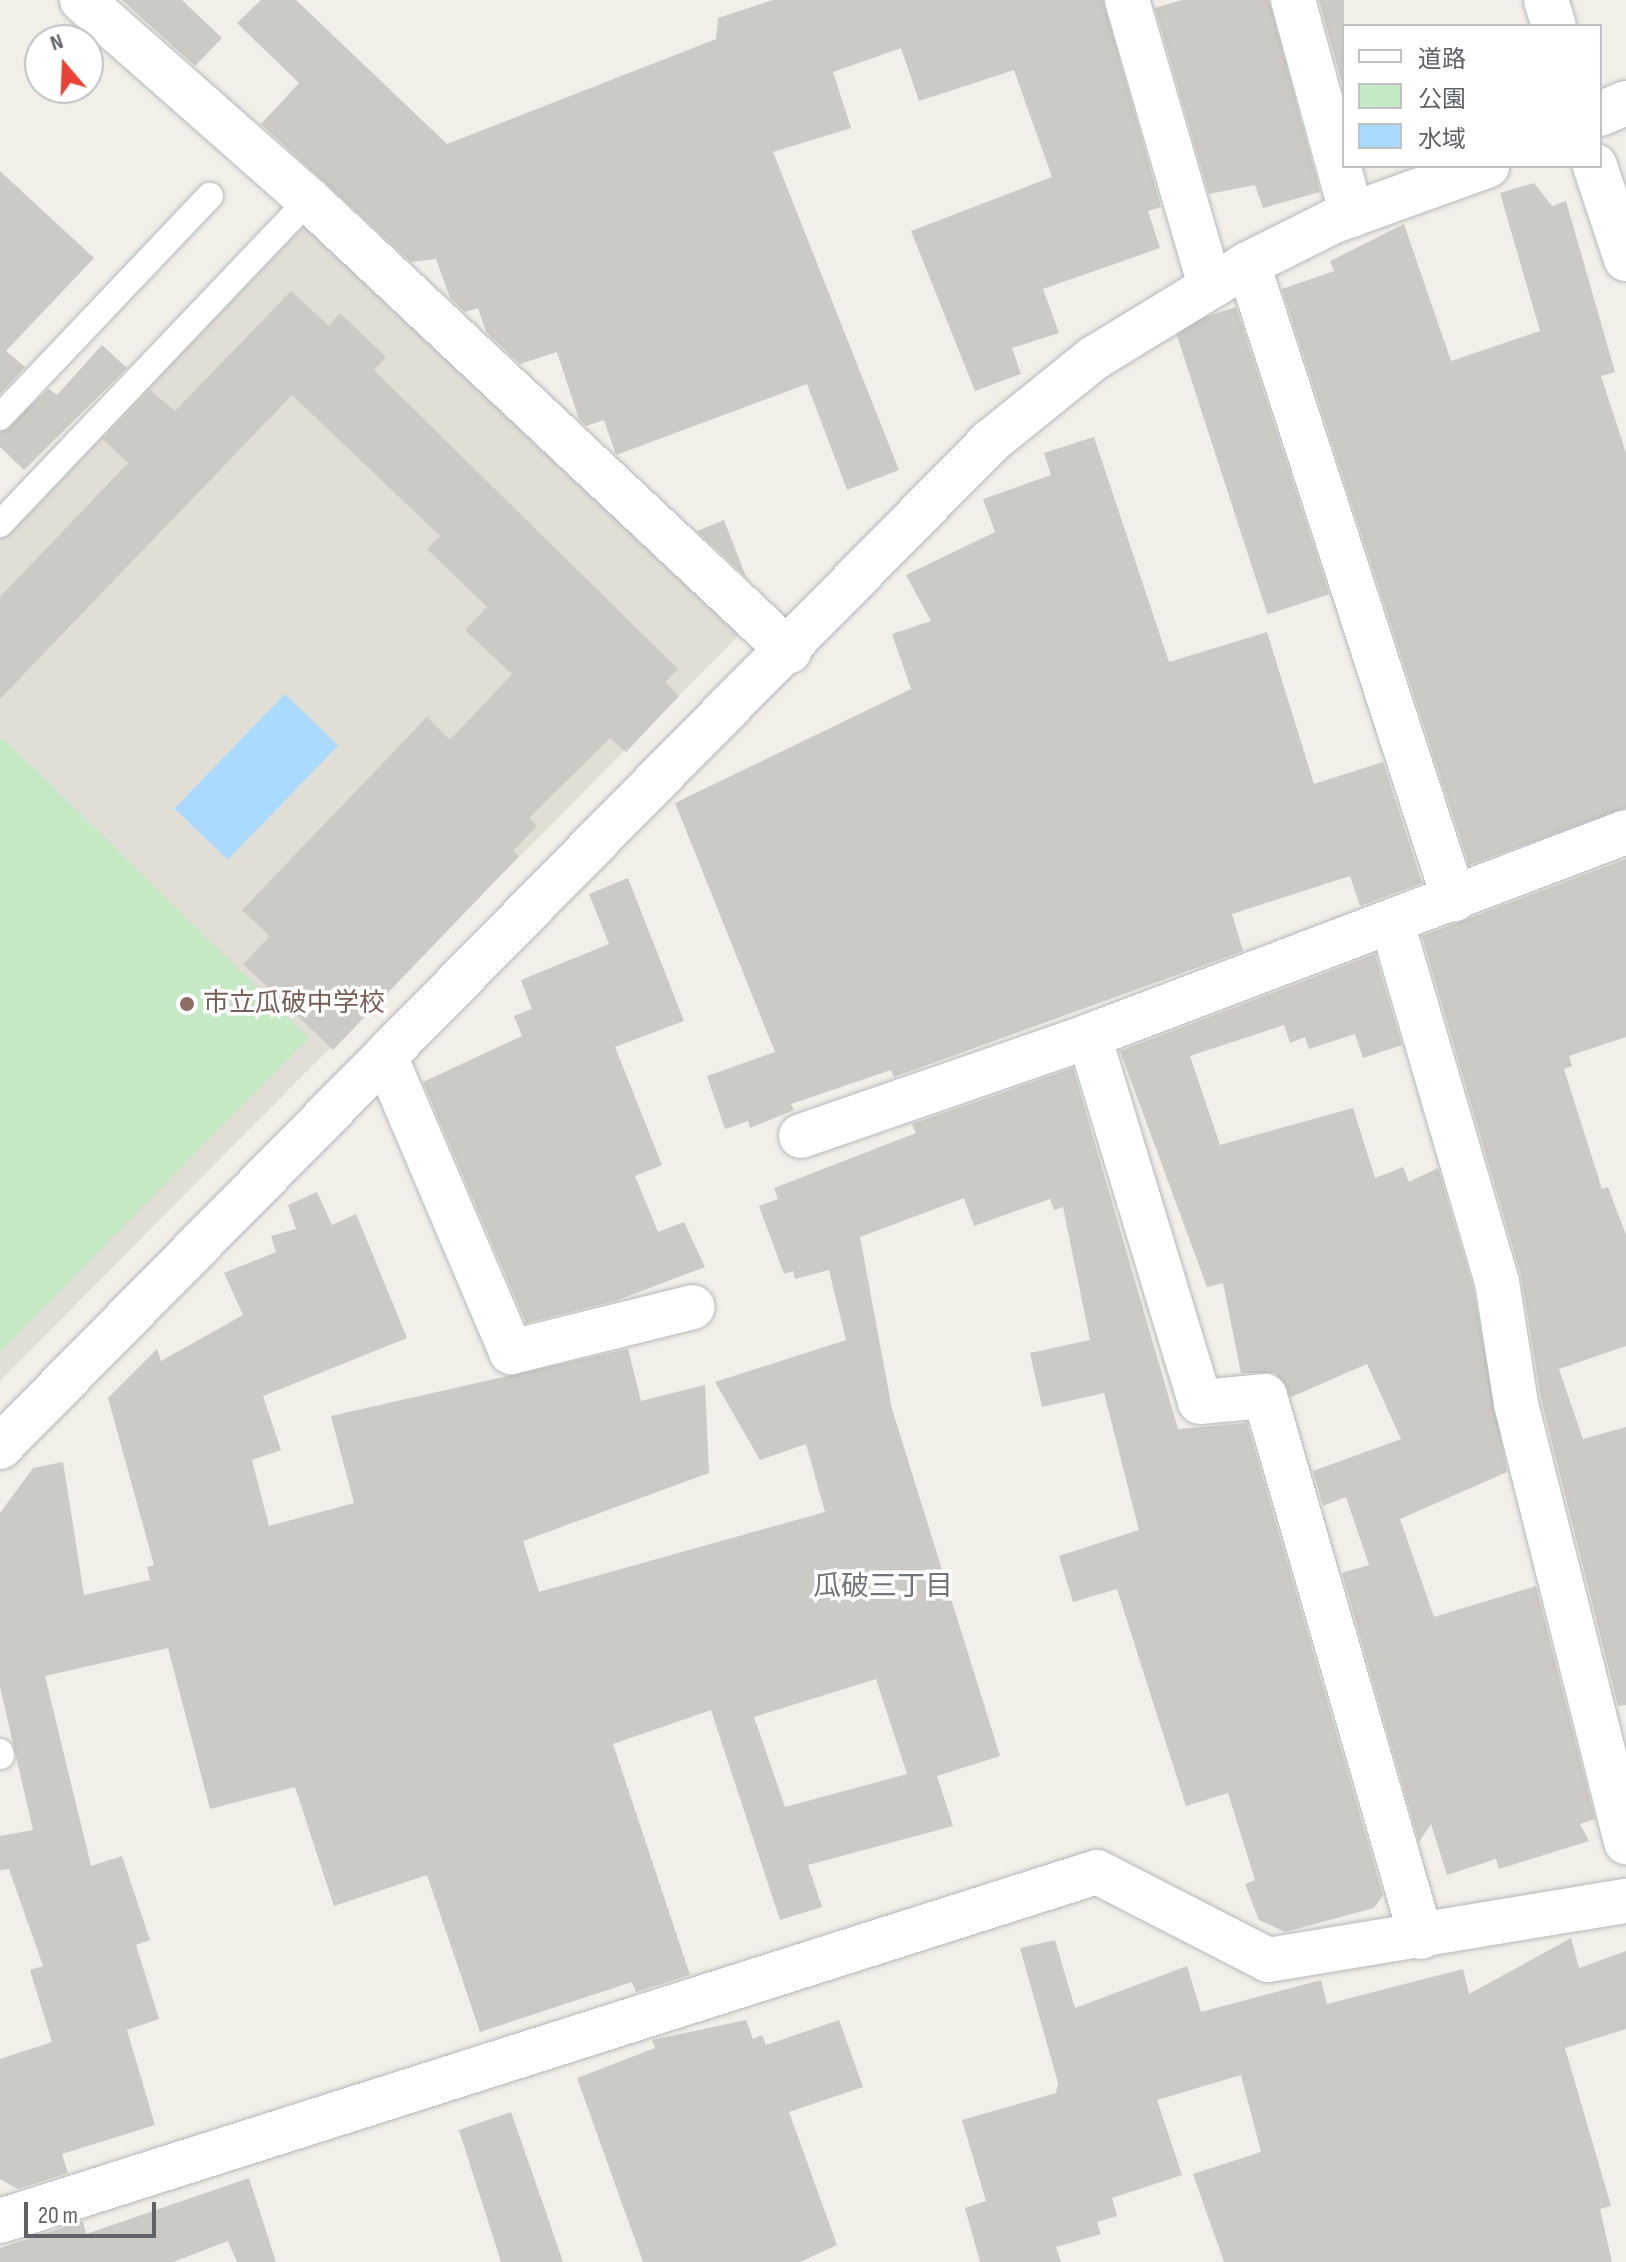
<!DOCTYPE html>
<html>
<head>
<meta charset="utf-8">
<style>
  body { margin:0 }
  #map { position:relative; width:1626px; height:2262px; overflow:hidden; background:#f1efe8; font-family:"Sofia Sans Condensed","Noto Sans JP",sans-serif }
  div>[style] { position:absolute }
  [style*='--x'] { left:calc(var(--x)*1px); top:calc(var(--y)*1px); width:calc(var(--w)*1px); rotate:calc(var(--a)*1deg) }
  .education>* { inset:0; background:#e1ded6 }
  .green>* { inset:0; background:#c5e8c5 }
  .water>* { inset:0; background:#aadaff; transform-origin:0 0 }
  .building>* { inset:0; background:#cccac5; transform-origin:0 0 }
  .roads { filter:drop-shadow(0 0 2px #b5b8bc) drop-shadow(0 0 2px #b5b8bc) }
  .service>* { height:26px; margin:-13px; padding:0 13px; transform-origin:13px; border-radius:13px; background:#fff }
  .minor>* { height:44px; margin:-22px; padding:0 22px; transform-origin:22px; border-radius:22px; background:#fff }
  .dots>* { width:22px; height:22px; translate:-50% -50%; box-sizing:border-box; border:4px solid #fff; border-radius:50% }
  span { translate:-50% -50%; white-space:nowrap; text-align:center; line-height:1.15; -webkit-text-stroke:7px #fff; paint-order:stroke }
  .education-label { font-size:26px; color:#785e54 }
  .left { translate:0 -50%; text-align:left }
  .neighbourhood-label { font-size:28px; color:#70757a }
  .legend { position:absolute; left:1342px; top:24px; width:260px; height:144px; box-sizing:border-box; background:#fff; border:2px solid #bfc1c3; margin:0; padding:10px 14px; list-style:none; font-size:24px; color:#5f6368 }
  .legend li { display:flex; align-items:center; gap:16px; height:40px }
  .legend b { width:40px; border:2px solid #bfc1c3 }
  .north { position:absolute; left:24px; top:24px; width:80px; height:80px; box-sizing:border-box; background:#fff; border:2px solid #bfc1c3; border-radius:50%; rotate:341deg; font-size:22px; font-weight:700; line-height:32px; text-align:center; color:#5f6368 }
  .north::after { content:''; display:block; margin:auto; width:28px; height:36px; background:#ea4335; clip-path:polygon(50% 0,100% 100%,50% 72%,0 100%) }
  .scale { position:absolute; left:24px; top:2202px; width:132px; height:36px; box-sizing:border-box; border:4px solid #5f6368; border-top:0; padding-left:10px; font-size:24px; line-height:28px; white-space:nowrap; color:#5f6368; -webkit-text-stroke:6px #fff; paint-order:stroke }
</style>
</head>
<body>
<div id="map">
  <div class="education">
    <div style="clip-path:polygon(308px 222px,747px 627px,0 1381px,0 538px)"></div>
  </div>
  <div class="green">
    <div style="clip-path:polygon(3px 738px,309px 1038px,0 1352px,0 740px)"></div>
  </div>
  <div class="water">
    <div style="left:285px;top:694px;width:74px;height:159px;rotate:44deg"></div>
  </div>
  <div class="building">
    <div style="clip-path:polygon(122px 0,182px 0,222px 38px,195px 66px)"></div>
    <div style="clip-path:polygon(261px 0,296px 0,447px 144px,716px 39px,718px 18px,773px 0,1103px 0,1161px 207px,1148px 211px,1160px 248px,1043px 289px,1059px 333px,1012px 348px,1021px 374px,975px 391px,911px 231px,1052px 177px,1014px 70px,919px 101px,901px 48px,833px 72px,851px 128px,773px 152px,899px 470px,847px 490px,807px 384px,616px 455px,604px 420px,586px 426px,579px 419px,557px 352px,520px 364px,486px 332px,478px 308px,465px 312px,450px 298px,436px 259px,411px 262px,261px 124px,299px 83px,237px 23px)"></div>
    <div style="clip-path:polygon(1182px 0,1269px 0,1320px 192px,1263px 208px,1255px 185px,1209px 194px,1155px 8px)"></div>
    <div style="clip-path:polygon(1319px 0,1344px 0,1344px 91px)"></div>
    <div style="clip-path:polygon(0 171px,94px 258px,6px 351px,25px 367px,0 394px)"></div>
    <div style="clip-path:polygon(1534px 183px,1552px 206px,1566px 201px,1615px 372px,1601px 376px,1626px 453px,1626px 808px,1469px 865px,1282px 289px,1334px 271px,1330px 261px,1404px 224px,1451px 361px,1540px 331px,1500px 193px)"></div>
    <div style="clip-path:polygon(291px 291px,329px 326px,340px 313px,386px 357px,374px 370px,678px 669px,665px 682px,679px 696px,626px 752px,610px 738px,529px 818px,537px 826px,513px 851px,519px 856px,333px 1050px,243px 964px,270px 936px,242px 910px,427px 717px,450px 740px,512px 674px,465px 630px,487px 607px,427px 549px,440px 536px,292px 395px,0 699px,0 597px,128px 463px,103px 439px,150px 390px,175px 411px)"></div>
    <div style="left:1236px;top:307px;width:302px;height:65px;rotate:72deg"></div>
    <div style="clip-path:polygon(102px 345px,127px 368px,24px 470px,0 447px,0 433px,49px 389px,57px 395px)"></div>
    <div style="clip-path:polygon(1094px 437px,1169px 662px,1267px 632px,1314px 784px,1383px 762px,1422px 883px,1360px 906px,1350px 876px,1232px 914px,1243px 951px,894px 1077px,891px 1070px,791px 1104px,794px 1110px,750px 1128px,748px 1121px,725px 1129px,707px 1076px,775px 1052px,675px 803px,911px 689px,892px 634px,931px 621px,906px 575px,995px 532px,983px 499px,1051px 475px,1044px 453px)"></div>
    <div style="clip-path:polygon(724px 520px,746px 577px,697px 531px)"></div>
    <div style="clip-path:polygon(1626px 859px,1626px 1037px,1569px 1056px,1572px 1066px,1564px 1069px,1602px 1189px,1608px 1187px,1626px 1235px,1626px 1346px,1559px 1369px,1583px 1439px,1626px 1427px,1626px 1705px,1618px 1706px,1541px 1399px,1521px 1275px,1422px 936px)"></div>
    <div style="clip-path:polygon(628px 878px,684px 1021px,615px 1047px,662px 1165px,635px 1176px,658px 1232px,684px 1222px,705px 1267px,618px 1300px,526px 1323px,423px 1082px,522px 1036px,514px 1016px,532px 1009px,521px 980px,609px 944px,589px 894px)"></div>
    <div style="clip-path:polygon(1375px 954px,1402px 1045px,1363px 1058px,1355px 1034px,1309px 1049px,1305px 1037px,1290px 1043px,1284px 1025px,1190px 1056px,1220px 1145px,1353px 1108px,1375px 1178px,1403px 1167px,1409px 1182px,1438px 1168px,1473px 1287px,1507px 1472px,1400px 1519px,1434px 1617px,1536px 1586px,1595px 1819px,1580px 1824px,1589px 1841px,1499px 1869px,1496px 1859px,1447px 1875px,1431px 1824px,1419px 1842px,1342px 1573px,1369px 1565px,1346px 1497px,1323px 1506px,1313px 1471px,1401px 1439px,1367px 1364px,1291px 1397px,1275px 1373px,1241px 1373px,1223px 1283px,1207px 1287px,1120px 1051px)"></div>
    <div style="clip-path:polygon(evenodd,1073px 1068px,1178px 1429px,1247px 1423px,1383px 1895px,1374px 1908px,1285px 1932px,1259px 1920px,1245px 1884px,1255px 1880px,1228px 1793px,1186px 1806px,1117px 1589px,1073px 1602px,1059px 1556px,1139px 1530px,1104px 1393px,1042px 1407px,1030px 1353px,1090px 1340px,1063px 1207px,1054px 1210px,1050px 1199px,974px 1226px,964px 1198px,860px 1237px,892px 1409px,1000px 1756px,937px 1776px,953px 1826px,808px 1865px,822px 1907px,780px 1920px,711px 1710px,613px 1744px,690px 1975px,636px 1992px,632px 1982px,480px 2032px,427px 1875px,334px 1906px,295px 1787px,210px 1809px,168px 1648px,45px 1676px,91px 1866px,122px 1856px,150px 1940px,136px 1945px,159px 2019px,127px 2030px,155px 2125px,62px 2154px,68px 2173px,18px 2189px,0 2179px,0 2059px,52px 2042px,30px 1970px,43px 1966px,9px 1869px,0 1870px,0 1836px,33px 1830px,0 1687px,0 1513px,33px 1468px,63px 1462px,84px 1595px,150px 1580px,147px 1567px,154px 1565px,108px 1398px,157px 1349px,161px 1361px,243px 1315px,224px 1273px,276px 1252px,271px 1236px,296px 1229px,288px 1205px,317px 1192px,332px 1225px,356px 1214px,407px 1338px,263px 1396px,281px 1450px,252px 1460px,269px 1526px,354px 1503px,331px 1416px,628px 1349px,641px 1401px,705px 1385px,709px 1473px,523px 1541px,539px 1592px,825px 1512px,806px 1444px,760px 1460px,715px 1382px,846px 1340px,829px 1270px,795px 1279px,793px 1271px,784px 1274px,759px 1206px,778px 1199px,774px 1188px,916px 1133px,912px 1124px,1073px 1068px,876px 1679px,907px 1774px,785px 1807px,754px 1717px,876px 1679px)"></div>
    <div style="clip-path:polygon(1571px 1938px,1579px 1968px,1626px 1951px,1626px 2029px,1565px 2048px,1611px 2206px,1600px 2209px,1612px 2262px,1224px 2262px,1193px 2174px,1261px 2152px,1241px 2075px,1157px 2100px,1182px 2175px,1112px 2198px,1117px 2216px,1097px 2222px,1101px 2234px,1056px 2247px,1061px 2262px,980px 2262px,965px 2208px,986px 2201px,962px 2120px,1056px 2093px,1058px 2083px,1020px 1948px,1055px 1940px,1075px 2008px,1187px 1966px,1201px 2012px,1321px 1980px,1327px 2004px,1463px 1969px,1469px 1994px)"></div>
    <div style="clip-path:polygon(746px 2020px,753px 2039px,762px 2035px,766px 2045px,839px 2020px,863px 2087px,789px 2112px,837px 2245px,800px 2262px,643px 2262px,577px 2078px,655px 2048px,652px 2040px)"></div>
    <div style="clip-path:polygon(511px 2112px,541px 2198px,563px 2262px,501px 2262px,459px 2130px)"></div>
    <div style="clip-path:polygon(249px 2178px,276px 2262px,237px 2262px,228px 2241px,173px 2262px,0 2262px,0 2248px,83px 2221px,86px 2234px)"></div>
  </div>
  <div class="roads">
    <div class="service">
      <div style="--x:0;--y:417;--w:305;--a:-46.5"></div>
      <div style="--x:0;--y:524;--w:448;--a:-46.4"></div>
      <div style="--x:0;--y:1752;--w:4;--a:76"></div>
    </div>
    <div class="minor">
      <div style="--x:82;--y:0;--w:303;--a:41.4"></div>
      <div style="--x:309;--y:200;--w:659;--a:43.22"></div>
      <div style="--x:1127;--y:0;--w:298;--a:73.8"></div>
      <div style="--x:1293;--y:0;--w:223;--a:74.7"></div>
      <div style="--x:1546;--y:0;--w:27;--a:73"></div>
      <div style="--x:1600;--y:114;--w:28;--a:-23"></div>
      <div style="--x:1595;--y:166;--w:98;--a:71.6"></div>
      <div style="--x:1248;--y:264;--w:668;--a:72.03"></div>
      <div style="--x:1392;--y:923;--w:374;--a:73.7"></div>
      <div style="--x:1497;--y:1282;--w:123;--a:81.1"></div>
      <div style="--x:1516;--y:1404;--w:452;--a:75.9"></div>
      <div style="--x:1089;--y:1036;--w:382;--a:73.1"></div>
      <div style="--x:1200;--y:1402;--w:65;--a:-5.3"></div>
      <div style="--x:1265;--y:1396;--w:563;--a:73.91"></div>
      <div style="--x:385;--y:1056;--w:322;--a:66.9"></div>
      <div style="--x:511;--y:1352;--w:187;--a:-13.9"></div>
      <div style="--x:801;--y:1136;--w:305;--a:-19.1"></div>
      <div style="--x:1089;--y:1036;--w:574;--a:-20.8"></div>
      <div style="--x:0;--y:1447;--w:1412;--a:-45.43"></div>
      <div style="--x:991;--y:441;--w:132;--a:-38.9"></div>
      <div style="--x:1094;--y:358;--w:180;--a:-31.4"></div>
      <div style="--x:1248;--y:264;--w:96;--a:-26.6"></div>
      <div style="--x:1334;--y:221;--w:163;--a:-19.8"></div>
      <div style="--x:0;--y:2221;--w:1151;--a:-17.65"></div>
      <div style="--x:1097;--y:1872;--w:192;--a:27.2"></div>
      <div style="--x:1268;--y:1960;--w:363;--a:-9.4"></div>
    </div>
  </div>
  <div class="dots">
    <div style="left:187px;top:1004px;background:#8d6e63"></div>
  </div>
  <div class="education-label">
    <span class="left" style="left:203px;top:1004px">市立瓜破中学校</span>
  </div>
  <div class="neighbourhood-label">
    <span style="left:883px;top:1587px">瓜破三丁目</span>
  </div>
  <ul class="legend">
  <li><b style="height:10px;background:#fff"></b>道路</li>
  <li><b style="height:22px;background:#c5e8c5"></b>公園</li>
  <li><b style="height:22px;background:#aadaff"></b>水域</li>
  </ul>
  <div class="north">N</div>
  <div class="scale">20 m</div>
</div>
</body>
</html>
